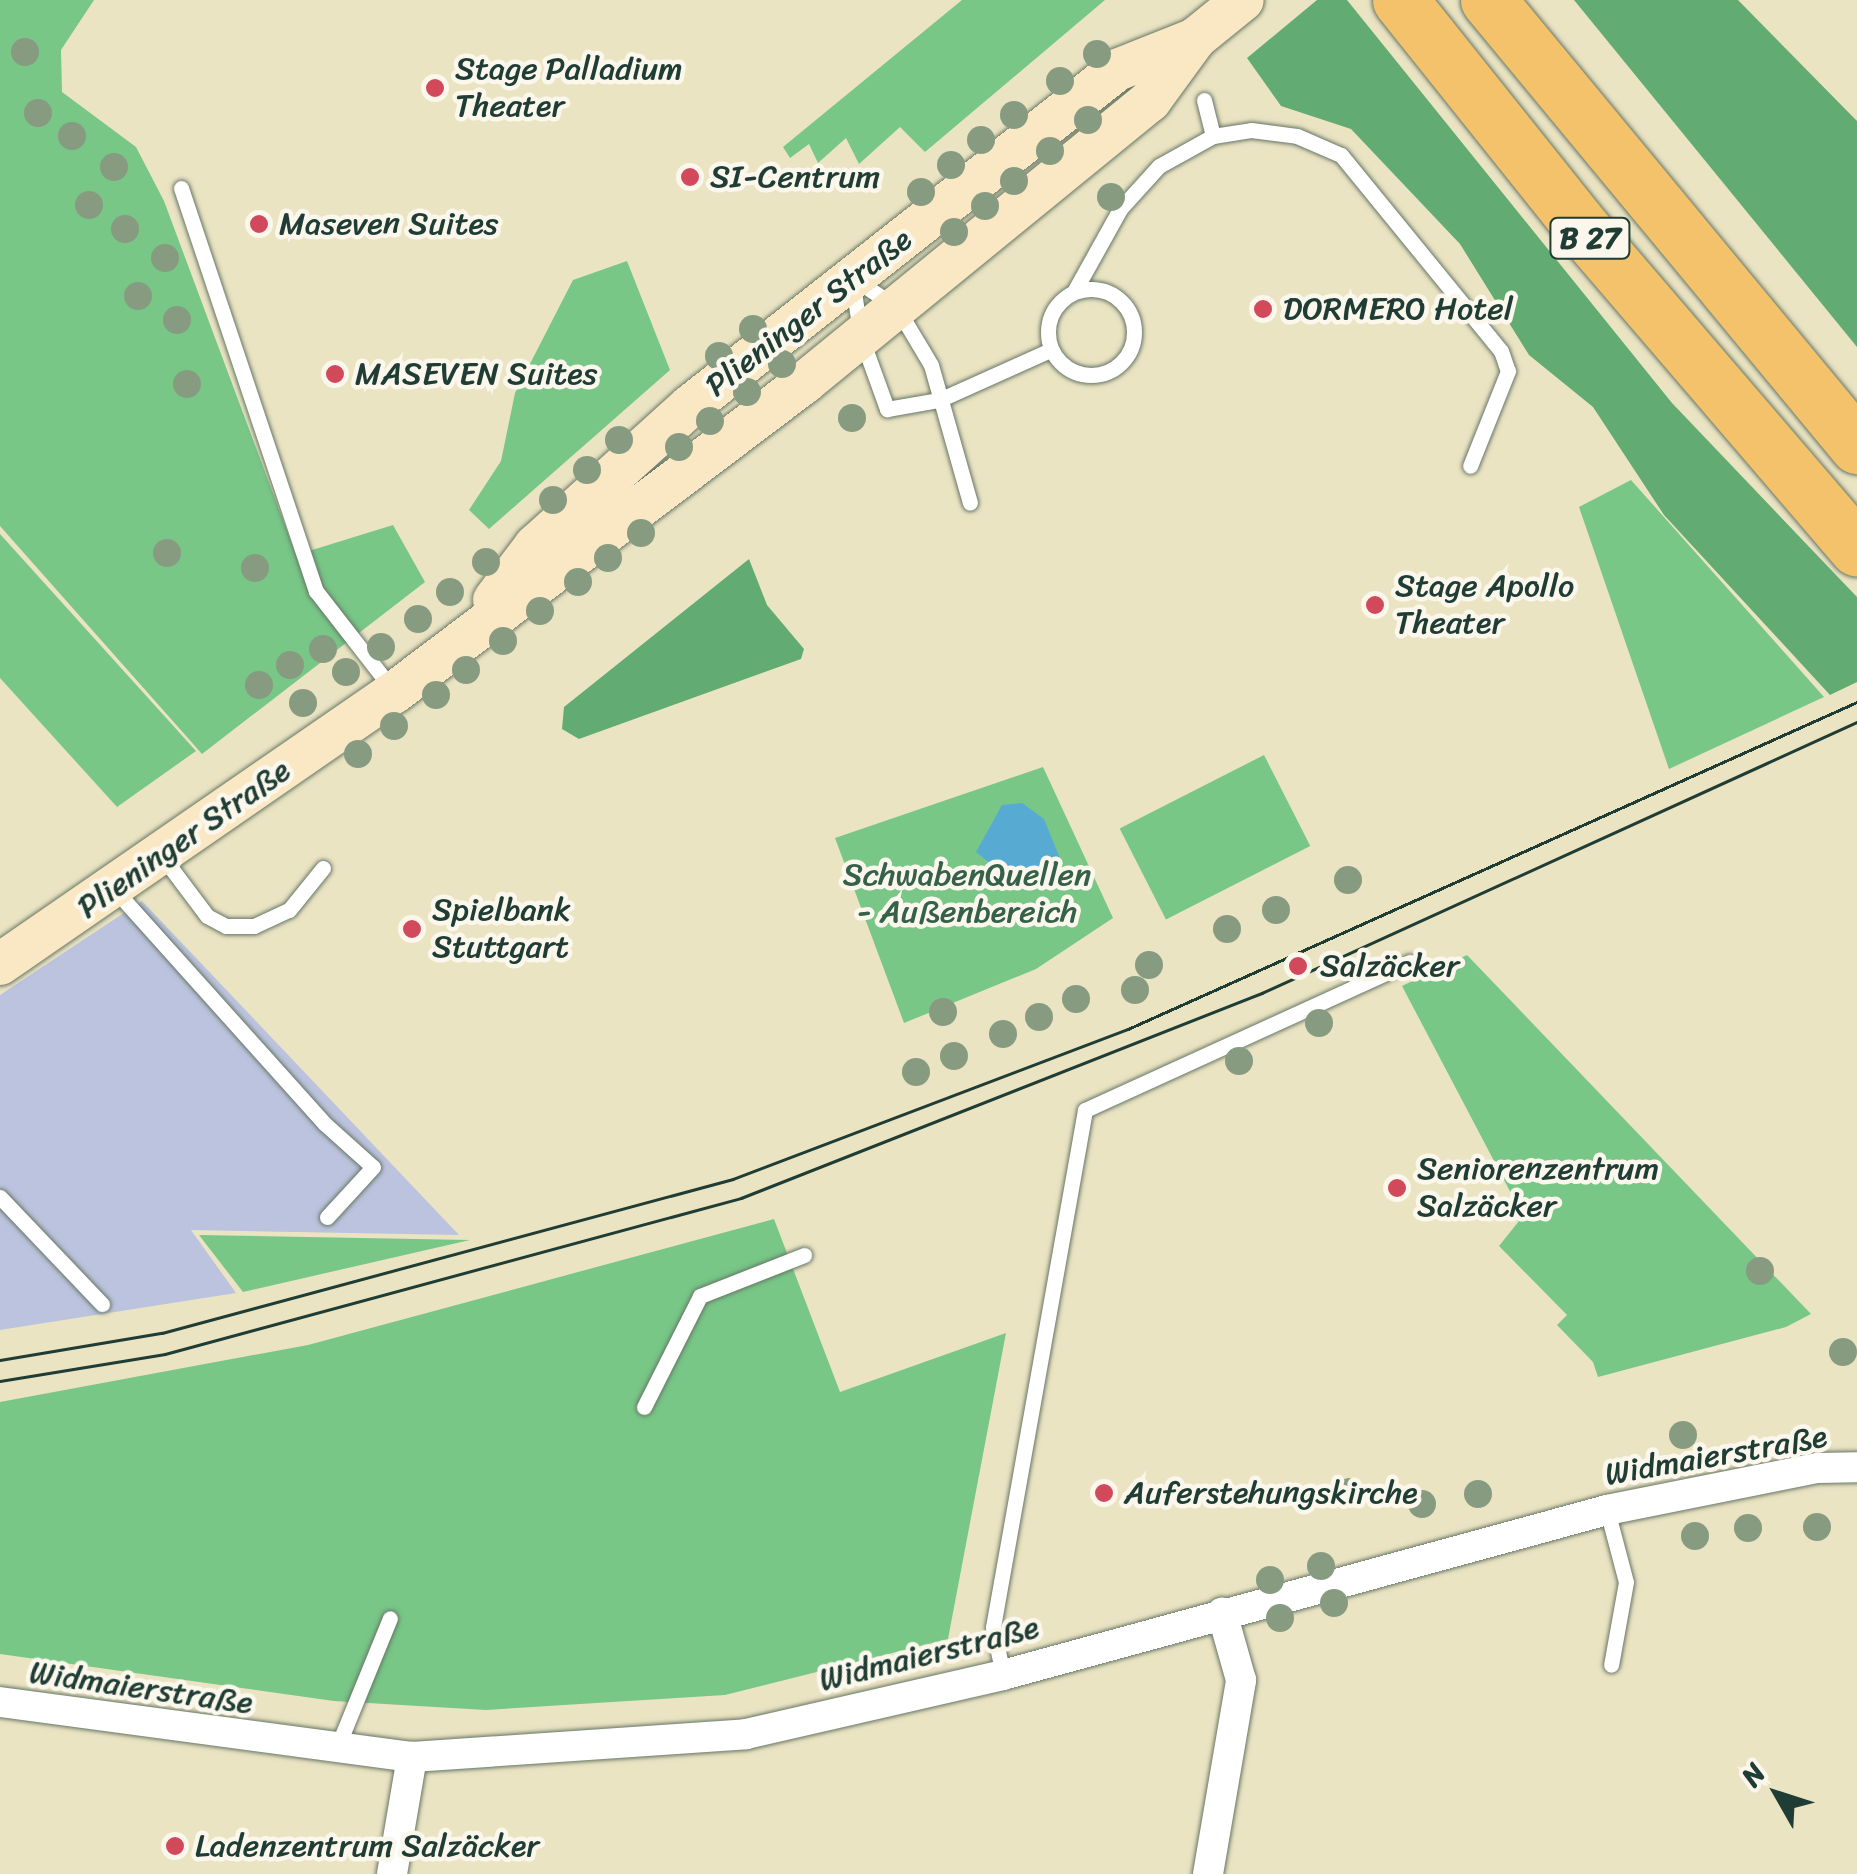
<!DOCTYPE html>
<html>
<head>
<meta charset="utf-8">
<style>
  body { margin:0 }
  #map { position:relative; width:1857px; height:1874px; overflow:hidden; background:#ebe4c3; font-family:Sriracha,sans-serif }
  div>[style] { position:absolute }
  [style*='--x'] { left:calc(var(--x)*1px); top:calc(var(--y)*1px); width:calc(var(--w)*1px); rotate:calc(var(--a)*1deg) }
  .industrial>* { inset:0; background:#bcc3de }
  .green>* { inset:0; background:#78c787; transform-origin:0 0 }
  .forest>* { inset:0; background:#62ac74 }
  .water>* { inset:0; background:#57abd3 }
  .roads { filter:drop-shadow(0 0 2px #676) drop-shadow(0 0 2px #676) }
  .lane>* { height:15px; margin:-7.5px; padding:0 7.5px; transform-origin:7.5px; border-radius:7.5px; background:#fff }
  .lane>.ring { margin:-7.5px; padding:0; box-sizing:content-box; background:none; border:15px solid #fff; border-radius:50% }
  .street>* { height:30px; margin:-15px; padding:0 15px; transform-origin:15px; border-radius:15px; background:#fff }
  .secondary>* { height:42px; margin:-21px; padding:0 21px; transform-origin:21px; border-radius:21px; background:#fae7c3 }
  .highway>* { height:55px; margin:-27.5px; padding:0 27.5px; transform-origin:27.5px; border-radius:27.5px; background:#f3c26a }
  .tram>* { height:2.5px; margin:-1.25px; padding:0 1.25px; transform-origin:1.25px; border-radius:1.25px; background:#1f3d34 }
  .trees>* { width:28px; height:28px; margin:-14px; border-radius:50%; background:#879b80 }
  .dots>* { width:28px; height:28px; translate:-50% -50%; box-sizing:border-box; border:5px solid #fbf7ec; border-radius:50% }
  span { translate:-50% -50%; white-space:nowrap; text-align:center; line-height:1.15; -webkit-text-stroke:9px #fbf7ec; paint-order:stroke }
  .shield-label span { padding:2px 8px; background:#fbf7ec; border:2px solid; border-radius:8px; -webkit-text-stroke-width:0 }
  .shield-label { font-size:30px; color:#1f3d34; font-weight:700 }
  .poi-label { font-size:32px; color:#1f3d34 }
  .left { translate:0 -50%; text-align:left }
  .street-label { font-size:32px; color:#1f3d34 }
  .park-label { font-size:32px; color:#356049 }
  .north { position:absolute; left:1727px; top:1744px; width:100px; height:100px; -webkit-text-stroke:8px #fbf7ec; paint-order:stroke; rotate:309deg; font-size:28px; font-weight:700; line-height:40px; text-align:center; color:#1f3d34 }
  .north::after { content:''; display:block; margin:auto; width:35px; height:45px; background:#1f3d34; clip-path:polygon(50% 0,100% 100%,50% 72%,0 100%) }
</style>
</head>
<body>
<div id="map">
  <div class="industrial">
    <div style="clip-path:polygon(142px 901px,459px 1235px,191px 1230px,236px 1293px,0 1330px,0 995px)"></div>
  </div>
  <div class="green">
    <div style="clip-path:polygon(0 0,94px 0,61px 50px,62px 92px,136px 147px,164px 201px,296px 555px,393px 525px,425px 582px,202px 754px,0 526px)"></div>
    <div style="clip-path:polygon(962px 0,1105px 0,925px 152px,900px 127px,859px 164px,846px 138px,818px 163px,809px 144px,790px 158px,783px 147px)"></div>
    <div style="clip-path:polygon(627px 261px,670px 370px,489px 529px,469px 510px,501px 461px,515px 393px,573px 280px)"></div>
    <div style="clip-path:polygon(1631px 480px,1824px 697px,1669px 769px,1579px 507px)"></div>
    <div style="clip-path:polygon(0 534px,196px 751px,117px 807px,0 678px)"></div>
    <div style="left:1264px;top:755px;width:102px;height:162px;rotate:63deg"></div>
    <div style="clip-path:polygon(1043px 767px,1113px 918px,1036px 969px,904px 1023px,835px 838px)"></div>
    <div style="clip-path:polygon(1467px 955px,1811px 1314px,1786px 1327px,1598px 1377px,1593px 1362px,1557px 1325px,1567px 1315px,1499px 1246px,1523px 1216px,1402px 986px)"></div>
    <div style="clip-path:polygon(774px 1219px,840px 1392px,1006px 1333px,948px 1639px,725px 1695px,486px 1710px,334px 1701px,0 1654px,0 1402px,308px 1345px)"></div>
    <div style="clip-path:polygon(199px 1235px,470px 1240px,243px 1292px)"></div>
  </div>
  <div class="forest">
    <div style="clip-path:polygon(1317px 0,1347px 0,1672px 403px,1857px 597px,1857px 682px,1830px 695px,1664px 515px,1593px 407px,1529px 355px,1460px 244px,1351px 129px,1281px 106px,1247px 58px)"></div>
    <div style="clip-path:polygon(1574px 0,1738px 0,1857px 121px,1857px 347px)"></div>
    <div style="clip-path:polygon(749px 559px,767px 605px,804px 649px,801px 659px,579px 739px,562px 729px,564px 707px)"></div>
  </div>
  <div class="water">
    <div style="clip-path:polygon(1022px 803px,1044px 819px,1059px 856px,1059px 865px,1042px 878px,1011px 880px,976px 852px,1002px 805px)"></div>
  </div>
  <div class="roads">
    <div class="lane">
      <div style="--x:1204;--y:100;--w:37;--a:76"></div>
      <div style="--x:181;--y:188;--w:425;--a:71.5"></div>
      <div style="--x:316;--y:591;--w:124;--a:52.2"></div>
      <div style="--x:855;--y:279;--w:51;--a:34.6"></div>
      <div style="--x:897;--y:308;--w:66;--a:59.2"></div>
      <div style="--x:931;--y:365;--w:143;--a:74.2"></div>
      <div style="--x:853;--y:286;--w:52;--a:81.1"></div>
      <div style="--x:861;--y:337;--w:77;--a:70.1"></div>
      <div style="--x:887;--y:409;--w:53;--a:-9.8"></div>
      <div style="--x:939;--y:400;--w:122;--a:-24.2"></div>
      <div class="ring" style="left:1048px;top:289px;width:71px;height:71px"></div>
      <div style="--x:1075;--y:290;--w:93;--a:-60.9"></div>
      <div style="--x:1120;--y:209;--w:58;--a:-47.8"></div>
      <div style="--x:1159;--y:166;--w:62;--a:-29.1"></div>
      <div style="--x:1213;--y:136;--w:38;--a:-9"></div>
      <div style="--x:1251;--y:130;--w:46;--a:7.4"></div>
      <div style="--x:1297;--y:136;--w:48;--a:23.4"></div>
      <div style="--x:1341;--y:155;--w:253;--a:50.8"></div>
      <div style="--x:1501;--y:351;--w:21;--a:71"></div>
      <div style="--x:1508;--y:371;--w:102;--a:111.8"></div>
      <div style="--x:162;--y:856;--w:75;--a:53.1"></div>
      <div style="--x:207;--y:916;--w:21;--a:28"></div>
      <div style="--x:226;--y:926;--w:28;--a:0"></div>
      <div style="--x:254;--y:926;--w:38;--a:-25"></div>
      <div style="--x:289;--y:910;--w:54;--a:-51"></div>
      <div style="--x:115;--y:890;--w:314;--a:48.1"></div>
      <div style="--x:325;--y:1124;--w:64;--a:41.9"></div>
      <div style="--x:373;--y:1167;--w:68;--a:132.6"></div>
      <div style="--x:0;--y:1197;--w:148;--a:46.4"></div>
      <div style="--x:644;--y:1407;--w:124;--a:-63.2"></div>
      <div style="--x:700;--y:1296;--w:112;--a:-21.5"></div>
      <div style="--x:1607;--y:1510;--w:74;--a:75.2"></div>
      <div style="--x:1626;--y:1582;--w:84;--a:100.2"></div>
      <div style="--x:1003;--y:1675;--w:49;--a:-101.8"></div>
      <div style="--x:993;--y:1627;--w:525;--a:-79.91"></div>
      <div style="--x:1085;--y:1110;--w:357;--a:-24.5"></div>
      <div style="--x:337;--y:1748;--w:140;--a:-67.8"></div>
    </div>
    <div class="street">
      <div style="--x:0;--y:1702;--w:416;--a:7.6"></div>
      <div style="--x:412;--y:1757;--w:335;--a:-3.9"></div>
      <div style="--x:746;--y:1734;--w:264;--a:-12.9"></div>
      <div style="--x:1003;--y:1675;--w:626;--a:-15.28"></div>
      <div style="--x:1607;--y:1510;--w:215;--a:-11.3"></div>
      <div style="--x:1818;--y:1468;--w:39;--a:-1"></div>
      <div style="--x:392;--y:1874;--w:119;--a:-80.3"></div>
      <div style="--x:1208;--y:1874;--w:197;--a:-80.3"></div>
      <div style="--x:1241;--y:1680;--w:70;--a:-105.8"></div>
    </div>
    <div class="secondary">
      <div style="--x:494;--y:600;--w:68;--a:-52.8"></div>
      <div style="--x:535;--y:546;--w:209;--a:-42.1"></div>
      <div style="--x:690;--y:406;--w:543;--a:-38.2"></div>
      <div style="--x:1117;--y:70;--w:84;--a:-21.7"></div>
      <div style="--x:0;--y:964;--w:480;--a:-34.6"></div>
      <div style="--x:395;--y:692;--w:513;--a:-37.07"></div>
      <div style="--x:804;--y:383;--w:446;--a:-39.2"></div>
      <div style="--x:1150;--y:101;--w:78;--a:-53.9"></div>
      <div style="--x:1196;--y:38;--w:60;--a:-39"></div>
    </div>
    <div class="highway">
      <div style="--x:1400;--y:0;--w:284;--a:51.4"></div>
      <div style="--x:1577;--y:222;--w:430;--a:49.4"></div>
      <div style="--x:1488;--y:0;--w:579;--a:50.4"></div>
    </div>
  </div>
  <div class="tram">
    <div style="--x:0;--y:1360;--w:164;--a:-9.5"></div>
    <div style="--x:162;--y:1333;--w:591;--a:-15.09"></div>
    <div style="--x:733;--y:1179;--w:423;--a:-20.8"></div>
    <div style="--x:1128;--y:1029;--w:799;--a:-24.16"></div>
    <div style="--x:0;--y:1381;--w:167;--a:-9.3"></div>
    <div style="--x:165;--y:1354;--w:597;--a:-15.15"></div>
    <div style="--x:741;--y:1198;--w:560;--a:-21.48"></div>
    <div style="--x:1262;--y:993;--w:654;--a:-24.49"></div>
  </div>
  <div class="trees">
    <div style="left:25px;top:52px"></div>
    <div style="left:1097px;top:54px"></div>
    <div style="left:1060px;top:81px"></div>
    <div style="left:38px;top:113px"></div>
    <div style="left:1014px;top:115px"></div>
    <div style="left:1088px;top:120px"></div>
    <div style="left:72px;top:136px"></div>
    <div style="left:981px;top:140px"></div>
    <div style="left:1050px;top:151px"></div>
    <div style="left:951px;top:165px"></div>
    <div style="left:114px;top:167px"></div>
    <div style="left:1014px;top:181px"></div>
    <div style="left:921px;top:192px"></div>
    <div style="left:1111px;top:197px"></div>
    <div style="left:89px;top:205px"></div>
    <div style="left:985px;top:206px"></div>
    <div style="left:125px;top:229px"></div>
    <div style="left:954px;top:232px"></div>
    <div style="left:165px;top:258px"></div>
    <div style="left:138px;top:296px"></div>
    <div style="left:177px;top:320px"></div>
    <div style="left:753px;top:329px"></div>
    <div style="left:719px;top:356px"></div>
    <div style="left:782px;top:364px"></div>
    <div style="left:187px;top:384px"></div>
    <div style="left:747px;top:392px"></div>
    <div style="left:852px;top:418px"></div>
    <div style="left:710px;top:421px"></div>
    <div style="left:619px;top:440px"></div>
    <div style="left:679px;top:447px"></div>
    <div style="left:587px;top:470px"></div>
    <div style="left:553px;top:500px"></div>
    <div style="left:641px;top:533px"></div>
    <div style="left:167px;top:553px"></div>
    <div style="left:608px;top:558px"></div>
    <div style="left:486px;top:562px"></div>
    <div style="left:255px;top:568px"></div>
    <div style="left:578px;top:582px"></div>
    <div style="left:450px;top:592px"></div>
    <div style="left:540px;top:611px"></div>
    <div style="left:418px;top:619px"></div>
    <div style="left:503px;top:641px"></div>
    <div style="left:381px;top:647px"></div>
    <div style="left:323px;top:649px"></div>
    <div style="left:290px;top:665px"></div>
    <div style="left:466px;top:670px"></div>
    <div style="left:346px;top:672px"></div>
    <div style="left:259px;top:685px"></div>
    <div style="left:436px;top:695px"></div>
    <div style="left:303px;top:703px"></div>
    <div style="left:394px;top:726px"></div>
    <div style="left:358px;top:754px"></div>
    <div style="left:1348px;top:880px"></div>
    <div style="left:1276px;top:910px"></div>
    <div style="left:1227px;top:929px"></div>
    <div style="left:1149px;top:965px"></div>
    <div style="left:1135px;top:990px"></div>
    <div style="left:1076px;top:999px"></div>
    <div style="left:943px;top:1012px"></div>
    <div style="left:1039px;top:1017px"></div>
    <div style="left:1319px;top:1023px"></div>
    <div style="left:1003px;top:1034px"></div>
    <div style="left:954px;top:1056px"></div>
    <div style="left:1239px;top:1061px"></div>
    <div style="left:916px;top:1072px"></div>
    <div style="left:1760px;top:1271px"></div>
    <div style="left:1843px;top:1352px"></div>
    <div style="left:1683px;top:1435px"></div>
    <div style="left:1350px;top:1492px"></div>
    <div style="left:1478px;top:1494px"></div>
    <div style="left:1422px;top:1504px"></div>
    <div style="left:1817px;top:1527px"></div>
    <div style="left:1748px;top:1528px"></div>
    <div style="left:1695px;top:1536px"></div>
    <div style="left:1321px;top:1566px"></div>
    <div style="left:1270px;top:1580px"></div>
    <div style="left:1334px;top:1603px"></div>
    <div style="left:1280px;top:1618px"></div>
  </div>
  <div class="dots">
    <div style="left:435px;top:88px;background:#d1495b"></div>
    <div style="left:690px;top:177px;background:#d1495b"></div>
    <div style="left:259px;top:224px;background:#d1495b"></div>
    <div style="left:1263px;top:309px;background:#d1495b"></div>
    <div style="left:335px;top:374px;background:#d1495b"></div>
    <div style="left:1375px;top:605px;background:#d1495b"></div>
    <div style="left:412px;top:929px;background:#d1495b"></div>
    <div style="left:1298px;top:966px;background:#d1495b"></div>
    <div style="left:1397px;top:1188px;background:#d1495b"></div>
    <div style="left:1104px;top:1493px;background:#d1495b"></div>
    <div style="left:175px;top:1846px;background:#d1495b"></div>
  </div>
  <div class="shield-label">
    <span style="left:1590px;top:238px">B 27</span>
  </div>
  <div class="poi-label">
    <span class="left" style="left:455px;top:88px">Stage Palladium<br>Theater</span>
    <span class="left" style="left:710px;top:177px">SI-Centrum</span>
    <span class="left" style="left:279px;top:224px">Maseven Suites</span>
    <span class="left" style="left:1283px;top:309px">DORMERO Hotel</span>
    <span class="left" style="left:355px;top:374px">MASEVEN Suites</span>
    <span class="left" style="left:1395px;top:605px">Stage Apollo<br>Theater</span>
    <span class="left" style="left:432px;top:929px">Spielbank<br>Stuttgart</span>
    <span class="left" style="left:1320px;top:966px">Salzäcker</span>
    <span class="left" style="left:1417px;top:1188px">Seniorenzentrum<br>Salzäcker</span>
    <span class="left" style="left:1124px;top:1493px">Auferstehungskirche</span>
    <span class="left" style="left:195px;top:1846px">Ladenzentrum Salzäcker</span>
  </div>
  <div class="street-label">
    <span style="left:809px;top:313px;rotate:-38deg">Plieninger Straße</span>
    <span style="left:184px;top:839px;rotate:-35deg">Plieninger Straße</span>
    <span style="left:1716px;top:1456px;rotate:-10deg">Widmaierstraße</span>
    <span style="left:929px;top:1654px;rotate:-14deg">Widmaierstraße</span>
    <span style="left:141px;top:1688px;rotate:8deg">Widmaierstraße</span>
  </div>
  <div class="park-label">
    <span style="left:967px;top:894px">SchwabenQuellen<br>- Außenbereich</span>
  </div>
  <div class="north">N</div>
</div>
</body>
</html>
